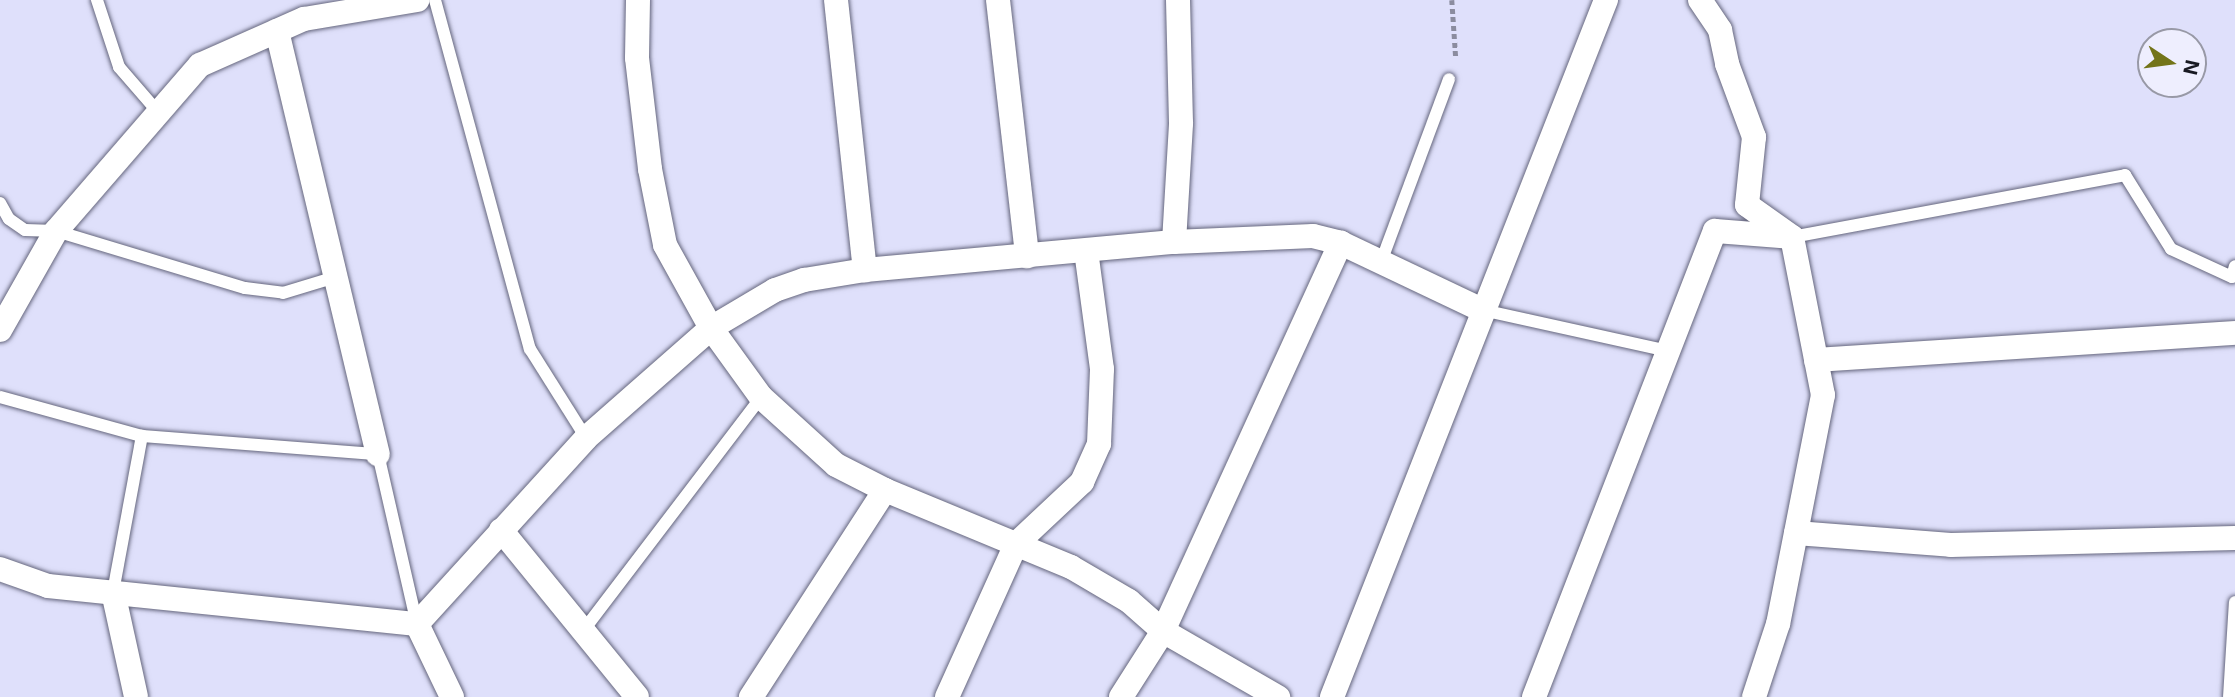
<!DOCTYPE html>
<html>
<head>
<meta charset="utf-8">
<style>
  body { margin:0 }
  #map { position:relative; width:2235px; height:697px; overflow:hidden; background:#dfe0fb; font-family:Inter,sans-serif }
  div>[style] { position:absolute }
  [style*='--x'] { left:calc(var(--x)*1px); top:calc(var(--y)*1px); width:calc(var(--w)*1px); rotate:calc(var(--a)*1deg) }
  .path>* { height:4.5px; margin-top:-2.25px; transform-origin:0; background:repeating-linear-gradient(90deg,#8b8c9f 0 5px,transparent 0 8.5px) }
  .roads { filter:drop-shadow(0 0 2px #65667d) drop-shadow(0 0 2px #65667d) }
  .lane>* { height:12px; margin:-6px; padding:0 6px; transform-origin:6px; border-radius:6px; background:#fff }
  .street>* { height:24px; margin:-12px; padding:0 12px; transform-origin:12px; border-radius:12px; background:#fff }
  span { translate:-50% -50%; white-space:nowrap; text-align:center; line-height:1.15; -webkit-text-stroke:5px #eeeefe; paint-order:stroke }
  .north { position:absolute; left:2137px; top:28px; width:70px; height:70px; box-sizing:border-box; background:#eeeefe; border:2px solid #9899a6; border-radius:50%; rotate:103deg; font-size:19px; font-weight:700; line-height:28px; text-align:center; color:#181922 }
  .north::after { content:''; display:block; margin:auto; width:24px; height:32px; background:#737419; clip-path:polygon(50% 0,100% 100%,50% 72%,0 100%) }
</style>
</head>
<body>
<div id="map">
  <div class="path">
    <div style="--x:1452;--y:0;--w:59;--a:86.1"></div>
  </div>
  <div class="roads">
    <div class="lane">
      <div style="--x:97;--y:0;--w:71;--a:71.8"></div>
      <div style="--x:119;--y:67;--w:60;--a:49.1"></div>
      <div style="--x:435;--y:0;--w:362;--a:74.8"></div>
      <div style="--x:530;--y:349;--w:105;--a:57.8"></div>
      <div style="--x:0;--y:203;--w:18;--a:61"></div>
      <div style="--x:9;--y:219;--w:19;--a:35"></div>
      <div style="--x:25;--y:230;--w:31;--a:2"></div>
      <div style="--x:56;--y:231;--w:197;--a:16.8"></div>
      <div style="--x:245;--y:288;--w:38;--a:7"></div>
      <div style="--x:283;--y:293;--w:55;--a:-16.8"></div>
      <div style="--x:1792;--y:237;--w:339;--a:-10.5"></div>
      <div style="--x:2125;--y:175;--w:87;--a:58.1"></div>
      <div style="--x:2171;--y:249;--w:67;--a:24.7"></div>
      <div style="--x:2232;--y:277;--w:11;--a:-75"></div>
      <div style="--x:1381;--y:262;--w:195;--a:-69.6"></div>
      <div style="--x:1482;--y:310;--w:191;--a:12.4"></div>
      <div style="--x:0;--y:397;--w:147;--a:15.4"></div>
      <div style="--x:113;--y:592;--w:159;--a:-79.5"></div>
      <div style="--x:142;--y:436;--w:237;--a:4.4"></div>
      <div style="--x:378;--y:454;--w:174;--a:77.1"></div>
      <div style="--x:583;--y:631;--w:294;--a:-52.7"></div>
      <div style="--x:2229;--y:697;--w:95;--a:-86.4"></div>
    </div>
    <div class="street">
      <div style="--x:638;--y:0;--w:58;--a:91"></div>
      <div style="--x:637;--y:58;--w:112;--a:83.3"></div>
      <div style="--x:650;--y:169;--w:77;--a:78.8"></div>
      <div style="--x:665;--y:245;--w:95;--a:61"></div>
      <div style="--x:711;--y:328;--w:74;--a:-30.7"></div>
      <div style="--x:775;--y:290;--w:31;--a:-19"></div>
      <div style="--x:804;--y:280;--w:62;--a:-9.3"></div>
      <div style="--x:865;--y:270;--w:310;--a:-5.2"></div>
      <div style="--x:1174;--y:242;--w:139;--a:-2.5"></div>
      <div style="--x:1313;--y:236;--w:29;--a:14"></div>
      <div style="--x:1341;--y:243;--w:156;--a:25.4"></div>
      <div style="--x:836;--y:0;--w:272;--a:83.9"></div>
      <div style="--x:998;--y:0;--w:258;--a:83.5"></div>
      <div style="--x:1700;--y:0;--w:36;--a:56"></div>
      <div style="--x:1720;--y:30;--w:35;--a:78"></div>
      <div style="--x:1727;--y:64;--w:78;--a:69.7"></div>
      <div style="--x:1754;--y:137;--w:68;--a:95.9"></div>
      <div style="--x:1747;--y:205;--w:55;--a:35.4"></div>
      <div style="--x:1792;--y:237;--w:161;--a:78.9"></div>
      <div style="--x:1823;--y:395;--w:233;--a:101.1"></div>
      <div style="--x:1778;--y:624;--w:77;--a:108.2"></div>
      <div style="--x:277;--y:31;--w:435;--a:76.6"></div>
      <div style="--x:1174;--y:242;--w:119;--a:-86.6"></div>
      <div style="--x:1181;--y:123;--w:123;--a:-91.4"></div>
      <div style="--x:0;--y:330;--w:114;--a:-60.5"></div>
      <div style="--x:56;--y:231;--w:220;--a:-49.1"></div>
      <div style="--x:200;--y:65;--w:114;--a:-23.9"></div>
      <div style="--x:304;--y:19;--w:115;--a:-9.5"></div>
      <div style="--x:1816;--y:360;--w:420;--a:-3.7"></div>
      <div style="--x:885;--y:490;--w:201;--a:22.5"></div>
      <div style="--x:1071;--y:567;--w:67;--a:30.4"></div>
      <div style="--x:1129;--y:601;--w:45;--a:41.4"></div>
      <div style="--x:1163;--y:631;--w:133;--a:29.9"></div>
      <div style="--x:501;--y:530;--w:215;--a:50.8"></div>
      <div style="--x:1796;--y:533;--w:155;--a:4.4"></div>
      <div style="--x:1951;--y:545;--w:284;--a:-1.4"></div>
      <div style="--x:0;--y:569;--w:51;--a:19.5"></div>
      <div style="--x:48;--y:586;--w:371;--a:5.9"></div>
      <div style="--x:417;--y:624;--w:251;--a:-47.7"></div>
      <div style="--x:586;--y:438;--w:167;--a:-41.3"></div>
      <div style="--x:711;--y:328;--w:85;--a:54.1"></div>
      <div style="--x:761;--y:397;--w:101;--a:42.2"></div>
      <div style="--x:836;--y:465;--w:55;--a:27"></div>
      <div style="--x:885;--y:490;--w:247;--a:122.9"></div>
      <div style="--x:113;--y:592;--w:107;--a:77.6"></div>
      <div style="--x:417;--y:624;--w:81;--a:64.4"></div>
      <div style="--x:947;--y:697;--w:168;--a:-65.7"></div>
      <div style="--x:1016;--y:544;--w:91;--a:-43.2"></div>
      <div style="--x:1082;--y:482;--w:42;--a:-65.9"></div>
      <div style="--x:1099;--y:444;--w:75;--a:-87.7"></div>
      <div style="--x:1102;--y:369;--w:119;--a:-97.7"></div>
      <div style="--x:1121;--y:697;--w:78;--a:-57.5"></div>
      <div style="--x:1163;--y:631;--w:427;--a:-65.4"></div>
      <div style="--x:1332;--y:697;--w:749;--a:-68.54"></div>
      <div style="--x:1534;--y:697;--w:500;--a:-68.8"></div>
      <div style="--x:1715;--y:231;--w:76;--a:4.5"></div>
    </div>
  </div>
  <div class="north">N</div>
</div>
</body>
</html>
